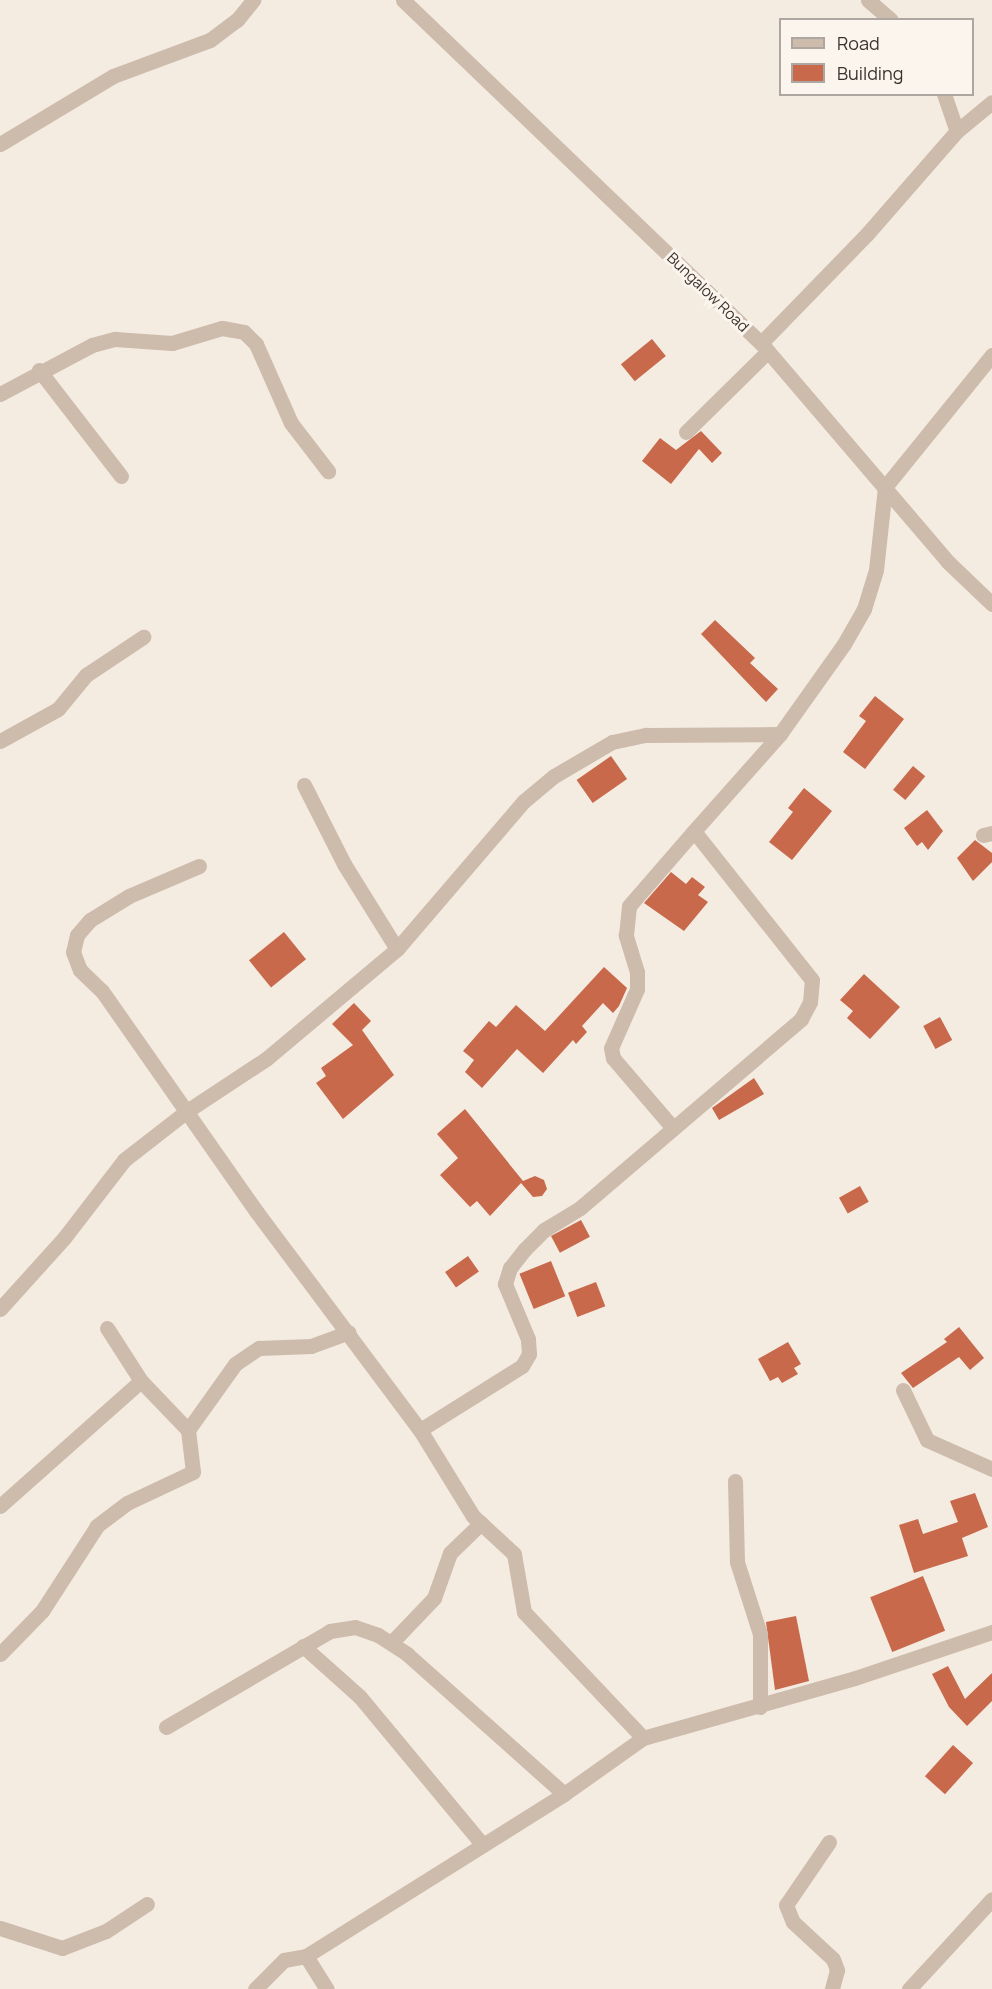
<!DOCTYPE html>
<html>
<head>
<meta charset="utf-8">
<style>
  body { margin:0 }
  #map { position:relative; width:992px; height:1989px; overflow:hidden; background:#f4ebe1; font-family:Manrope,sans-serif }
  div>[style] { position:absolute }
  [style*='--x'] { left:calc(var(--x)*1px); top:calc(var(--y)*1px); width:calc(var(--w)*1px); rotate:calc(var(--a)*1deg) }
  .building>* { inset:0; background:#c8694b; transform-origin:0 0 }
  .minor>* { height:15px; margin:-7.5px; padding:0 7.5px; transform-origin:7.5px; border-radius:7.5px; background:#cdbbac }
  span { translate:-50% -50%; white-space:nowrap; text-align:center; line-height:1.15; -webkit-text-stroke:6px #fbf5ee; paint-order:stroke }
  .street-label { font-size:15px; color:#3b302b }
  .legend { position:absolute; left:779px; top:18px; width:195px; height:78px; box-sizing:border-box; background:#fbf5ee; border:2px solid #aea6a0; margin:0; padding:8px 10px; list-style:none; font-size:18px; color:#3b302b }
  .legend li { display:flex; align-items:center; gap:12px; height:30px }
  .legend b { width:30px; border:2px solid #aea6a0 }
</style>
</head>
<body>
<div id="map">
  <div class="building">
    <div style="left:652px;top:339px;width:22px;height:40px;rotate:51deg"></div>
    <div style="clip-path:polygon(701px 431px,722px 453px,712px 463px,699px 449px,671px 484px,642px 461px,660px 438px,676px 450px)"></div>
    <div style="clip-path:polygon(715px 620px,755px 658px,750px 663px,778px 689px,766px 702px,701px 634px)"></div>
    <div style="clip-path:polygon(875px 696px,904px 719px,865px 769px,843px 752px,866px 721px,859px 716px)"></div>
    <div style="left:611px;top:756px;width:28px;height:42px;rotate:55deg"></div>
    <div style="left:913px;top:766px;width:16px;height:31px;rotate:40deg"></div>
    <div style="clip-path:polygon(804px 788px,832px 811px,792px 860px,769px 842px,793px 812px,788px 808px)"></div>
    <div style="clip-path:polygon(927px 810px,943px 831px,928px 850px,922px 842px,917px 846px,904px 828px)"></div>
    <div style="clip-path:polygon(975px 840px,992px 853px,992px 862px,973px 881px,957px 858px)"></div>
    <div style="clip-path:polygon(671px 872px,686px 884px,692px 877px,705px 887px,698px 895px,708px 902px,684px 931px,644px 903px)"></div>
    <div style="left:284px;top:932px;width:35px;height:45px;rotate:51deg"></div>
    <div style="clip-path:polygon(604px 967px,627px 988px,619px 1006px,613px 1013px,603px 1003px,582px 1026px,587px 1032px,576px 1044px,573px 1040px,543px 1073px,517px 1049px,482px 1088px,465px 1072px,474px 1060px,463px 1051px,489px 1021px,496px 1027px,516px 1005px,545px 1031px)"></div>
    <div style="clip-path:polygon(864px 974px,900px 1007px,870px 1039px,847px 1018px,853px 1011px,840px 1000px)"></div>
    <div style="clip-path:polygon(354px 1003px,371px 1021px,362px 1030px,394px 1075px,343px 1119px,316px 1083px,326px 1076px,321px 1068px,353px 1045px,332px 1024px)"></div>
    <div style="left:940px;top:1017px;width:26px;height:19px;rotate:62deg"></div>
    <div style="clip-path:polygon(754px 1078px,764px 1094px,719px 1120px,712px 1108px)"></div>
    <div style="clip-path:polygon(465px 1109px,523px 1181px,535px 1176px,544px 1180px,547px 1189px,542px 1196px,533px 1197px,521px 1183px,490px 1216px,477px 1201px,470px 1207px,440px 1175px,458px 1158px,437px 1134px)"></div>
    <div style="left:860px;top:1186px;width:18px;height:24px;rotate:61deg"></div>
    <div style="left:581px;top:1220px;width:19px;height:34px;rotate:62deg"></div>
    <div style="left:468px;top:1256px;width:19px;height:28px;rotate:55deg"></div>
    <div style="left:551px;top:1261px;width:38px;height:34px;rotate:68deg"></div>
    <div style="left:596px;top:1282px;width:26px;height:30px;rotate:69deg"></div>
    <div style="clip-path:polygon(959px 1327px,984px 1358px,970px 1370px,959px 1357px,913px 1388px,901px 1373px,947px 1342px,944px 1339px)"></div>
    <div style="clip-path:polygon(788px 1342px,801px 1364px,794px 1368px,798px 1374px,782px 1383px,778px 1377px,770px 1381px,758px 1359px)"></div>
    <div style="clip-path:polygon(975px 1493px,988px 1527px,962px 1538px,968px 1556px,914px 1573px,899px 1525px,918px 1519px,923px 1534px,958px 1522px,950px 1501px)"></div>
    <div style="left:923px;top:1576px;width:59px;height:57px;rotate:68deg"></div>
    <div style="clip-path:polygon(796px 1616px,809px 1681px,775px 1690px,766px 1622px)"></div>
    <div style="clip-path:polygon(948px 1666px,965px 1699px,992px 1673px,992px 1701px,967px 1726px,949px 1707px,932px 1674px)"></div>
    <div style="left:953px;top:1745px;width:27px;height:42px;rotate:42deg"></div>
  </div>
  <div class="minor">
    <div style="--x:403;--y:0;--w:496;--a:43.8"></div>
    <div style="--x:761;--y:343;--w:288;--a:49.5"></div>
    <div style="--x:948;--y:562;--w:61;--a:43.7"></div>
    <div style="--x:868;--y:0;--w:30;--a:41"></div>
    <div style="--x:944;--y:94;--w:39;--a:71"></div>
    <div style="--x:0;--y:144;--w:132;--a:-31"></div>
    <div style="--x:113;--y:76;--w:103;--a:-20.4"></div>
    <div style="--x:210;--y:40;--w:34;--a:-37"></div>
    <div style="--x:237;--y:20;--w:26;--a:-51"></div>
    <div style="--x:761;--y:343;--w:152;--a:-45.8"></div>
    <div style="--x:867;--y:234;--w:137;--a:-48.9"></div>
    <div style="--x:957;--y:131;--w:45;--a:-39.6"></div>
    <div style="--x:39;--y:370;--w:134;--a:52.3"></div>
    <div style="--x:0;--y:394;--w:104;--a:-28"></div>
    <div style="--x:92;--y:345;--w:24;--a:-15"></div>
    <div style="--x:115;--y:339;--w:57;--a:4"></div>
    <div style="--x:172;--y:343;--w:52;--a:-16.7"></div>
    <div style="--x:222;--y:328;--w:22;--a:10"></div>
    <div style="--x:244;--y:332;--w:17;--a:45"></div>
    <div style="--x:256;--y:344;--w:86;--a:66.1"></div>
    <div style="--x:291;--y:423;--w:61;--a:52.4"></div>
    <div style="--x:686;--y:432;--w:115;--a:-44.6"></div>
    <div style="--x:0;--y:741;--w:66;--a:-28.9"></div>
    <div style="--x:58;--y:709;--w:44;--a:-50.5"></div>
    <div style="--x:86;--y:675;--w:69;--a:-33.7"></div>
    <div style="--x:304;--y:785;--w:89;--a:63.1"></div>
    <div style="--x:344;--y:864;--w:100;--a:58.1"></div>
    <div style="--x:983;--y:835;--w:9;--a:-13"></div>
    <div style="--x:199;--y:866;--w:76;--a:156.8"></div>
    <div style="--x:129;--y:896;--w:46;--a:148.4"></div>
    <div style="--x:90;--y:920;--w:20;--a:131"></div>
    <div style="--x:77;--y:935;--w:17;--a:103"></div>
    <div style="--x:73;--y:952;--w:19;--a:69"></div>
    <div style="--x:80;--y:970;--w:30;--a:44"></div>
    <div style="--x:102;--y:991;--w:269;--a:55"></div>
    <div style="--x:256;--y:1211;--w:274;--a:53.2"></div>
    <div style="--x:420;--y:1430;--w:101;--a:58.4"></div>
    <div style="--x:473;--y:1516;--w:56;--a:42.8"></div>
    <div style="--x:514;--y:1554;--w:59;--a:80.2"></div>
    <div style="--x:524;--y:1612;--w:173;--a:46.6"></div>
    <div style="--x:673;--y:1128;--w:92;--a:-130.6"></div>
    <div style="--x:613;--y:1058;--w:10;--a:-101"></div>
    <div style="--x:611;--y:1048;--w:64;--a:-66.2"></div>
    <div style="--x:637;--y:989;--w:17;--a:-90"></div>
    <div style="--x:637;--y:972;--w:39;--a:-107"></div>
    <div style="--x:626;--y:935;--w:29;--a:-84"></div>
    <div style="--x:629;--y:906;--w:99;--a:-49.1"></div>
    <div style="--x:0;--y:1309;--w:96;--a:-48"></div>
    <div style="--x:64;--y:1238;--w:98;--a:-52.4"></div>
    <div style="--x:124;--y:1160;--w:80;--a:-37.9"></div>
    <div style="--x:187;--y:1111;--w:95;--a:-33.4"></div>
    <div style="--x:266;--y:1059;--w:171;--a:-40"></div>
    <div style="--x:397;--y:949;--w:195;--a:-49.4"></div>
    <div style="--x:524;--y:801;--w:39;--a:-40"></div>
    <div style="--x:554;--y:776;--w:67;--a:-30.4"></div>
    <div style="--x:612;--y:742;--w:35;--a:-12"></div>
    <div style="--x:646;--y:735;--w:134;--a:-0.4"></div>
    <div style="--x:107;--y:1328;--w:63;--a:57.3"></div>
    <div style="--x:903;--y:1390;--w:55;--a:64.4"></div>
    <div style="--x:927;--y:1440;--w:71;--a:24"></div>
    <div style="--x:188;--y:1430;--w:81;--a:-54.5"></div>
    <div style="--x:235;--y:1364;--w:29;--a:-34"></div>
    <div style="--x:259;--y:1348;--w:52;--a:-2.2"></div>
    <div style="--x:311;--y:1346;--w:40;--a:-20.2"></div>
    <div style="--x:420;--y:1430;--w:120;--a:-32.1"></div>
    <div style="--x:522;--y:1366;--w:14;--a:-60"></div>
    <div style="--x:529;--y:1354;--w:15;--a:-94"></div>
    <div style="--x:528;--y:1339;--w:60;--a:-112.7"></div>
    <div style="--x:505;--y:1284;--w:17;--a:-73"></div>
    <div style="--x:510;--y:1268;--w:24;--a:-52"></div>
    <div style="--x:525;--y:1249;--w:27;--a:-45"></div>
    <div style="--x:544;--y:1230;--w:42;--a:-31.4"></div>
    <div style="--x:580;--y:1208;--w:291;--a:-40.5"></div>
    <div style="--x:801;--y:1019;--w:19;--a:-62"></div>
    <div style="--x:810;--y:1002;--w:22;--a:-85"></div>
    <div style="--x:812;--y:980;--w:190;--a:-128.4"></div>
    <div style="--x:694;--y:831;--w:130;--a:-48.4"></div>
    <div style="--x:780;--y:734;--w:110;--a:-54.6"></div>
    <div style="--x:844;--y:644;--w:40;--a:-60.3"></div>
    <div style="--x:864;--y:609;--w:41;--a:-72.9"></div>
    <div style="--x:876;--y:570;--w:83;--a:-83.8"></div>
    <div style="--x:885;--y:487;--w:170;--a:-51"></div>
    <div style="--x:735;--y:1481;--w:81;--a:88.6"></div>
    <div style="--x:737;--y:1562;--w:76;--a:72.3"></div>
    <div style="--x:760;--y:1634;--w:73;--a:90"></div>
    <div style="--x:0;--y:1506;--w:188;--a:-41.6"></div>
    <div style="--x:141;--y:1381;--w:68;--a:46.2"></div>
    <div style="--x:188;--y:1430;--w:42;--a:83.2"></div>
    <div style="--x:193;--y:1472;--w:73;--a:154.8"></div>
    <div style="--x:127;--y:1503;--w:38;--a:143"></div>
    <div style="--x:97;--y:1526;--w:101;--a:122.9"></div>
    <div style="--x:42;--y:1611;--w:60;--a:134.3"></div>
    <div style="--x:392;--y:1642;--w:61;--a:-46.3"></div>
    <div style="--x:434;--y:1598;--w:48;--a:-70.4"></div>
    <div style="--x:450;--y:1553;--w:43;--a:-44.1"></div>
    <div style="--x:303;--y:1646;--w:76;--a:41.8"></div>
    <div style="--x:360;--y:1697;--w:192;--a:50.3"></div>
    <div style="--x:166;--y:1727;--w:190;--a:-30.3"></div>
    <div style="--x:330;--y:1631;--w:25;--a:-9"></div>
    <div style="--x:355;--y:1627;--w:24;--a:19"></div>
    <div style="--x:378;--y:1635;--w:35;--a:33"></div>
    <div style="--x:407;--y:1654;--w:210;--a:41.7"></div>
    <div style="--x:829;--y:1842;--w:76;--a:124.3"></div>
    <div style="--x:786;--y:1905;--w:18;--a:68"></div>
    <div style="--x:793;--y:1922;--w:54;--a:42.8"></div>
    <div style="--x:833;--y:1959;--w:12;--a:70"></div>
    <div style="--x:837;--y:1970;--w:20;--a:105"></div>
    <div style="--x:0;--y:1928;--w:65;--a:17.9"></div>
    <div style="--x:62;--y:1948;--w:47;--a:-21.1"></div>
    <div style="--x:106;--y:1931;--w:49;--a:-33.4"></div>
    <div style="--x:306;--y:1956;--w:39;--a:58"></div>
    <div style="--x:255;--y:1989;--w:41;--a:-45"></div>
    <div style="--x:284;--y:1960;--w:22;--a:-10"></div>
    <div style="--x:306;--y:1956;--w:305;--a:-32.1"></div>
    <div style="--x:564;--y:1794;--w:97;--a:-35.3"></div>
    <div style="--x:643;--y:1738;--w:220;--a:-15.8"></div>
    <div style="--x:855;--y:1678;--w:145;--a:-18.6"></div>
    <div style="--x:909;--y:1989;--w:122;--a:-47.3"></div>
  </div>
  <div class="street-label">
    <span style="left:708px;top:292px;rotate:44deg">Bungalow Road</span>
  </div>
  <ul class="legend">
  <li><b style="height:8px;background:#cdbbac"></b>Road</li>
  <li><b style="height:16px;background:#c8694b"></b>Building</li>
  </ul>
</div>
</body>
</html>
